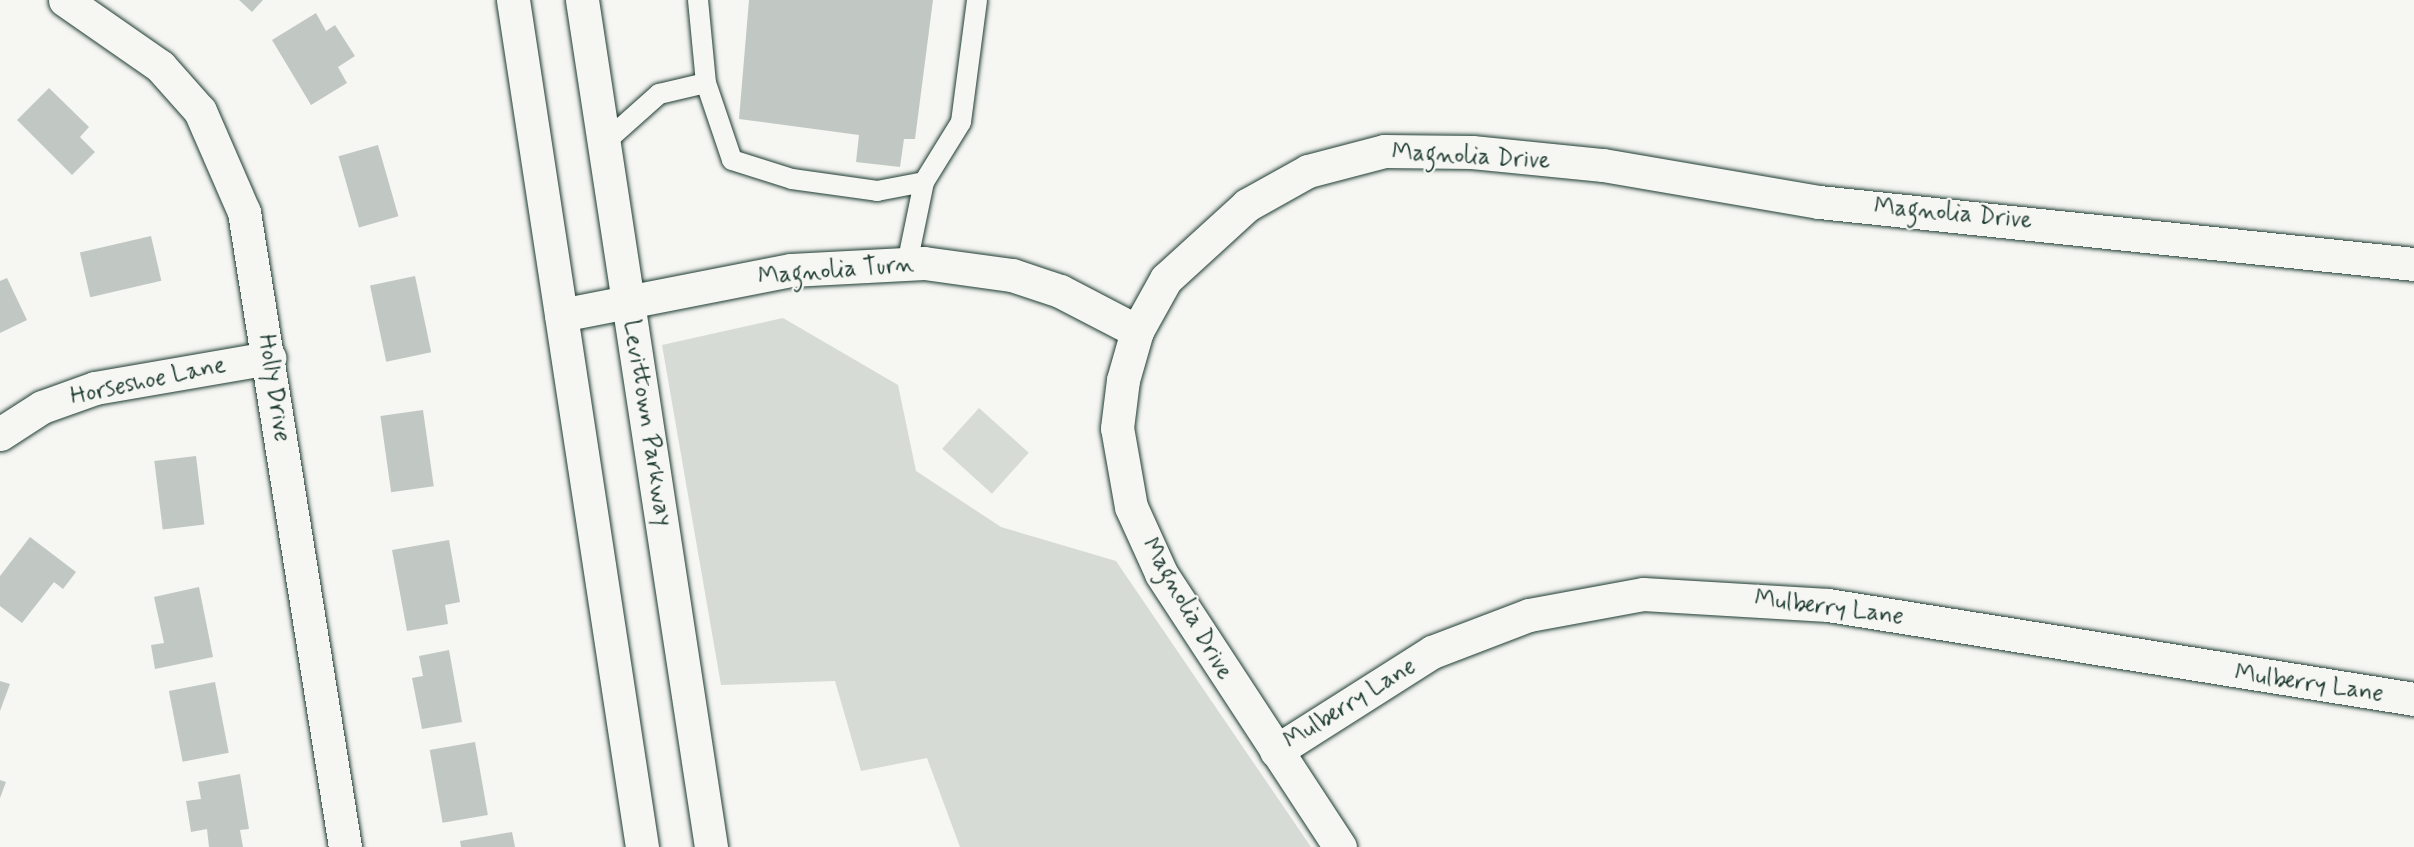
<!DOCTYPE html>
<html>
<head>
<meta charset="utf-8">
<style>
  body { margin:0 }
  #map { position:relative; width:2414px; height:847px; overflow:hidden; background:#f6f6f2; font-family:Mynerve,sans-serif }
  div>[style] { position:absolute }
  [style*='--x'] { left:calc(var(--x)*1px); top:calc(var(--y)*1px); width:calc(var(--w)*1px); rotate:calc(var(--a)*1deg) }
  .green>* { inset:0; background:#d6dbd6; transform-origin:0 0 }
  .building>* { inset:0; background:#c1c8c3; transform-origin:0 0 }
  .roads { filter:drop-shadow(0 0 2px #1f3d34) drop-shadow(0 0 2px #1f3d34) }
  .lane>* { height:20px; margin:-10px; padding:0 10px; transform-origin:10px; border-radius:10px; background:#f6f6f2 }
  .street>* { height:33px; margin:-16.5px; padding:0 16.5px; transform-origin:16.5px; border-radius:16.5px; background:#f6f6f2 }
  .primary>* { height:33px; margin:-16.5px; padding:0 16.5px; transform-origin:16.5px; border-radius:16.5px; background:#f6f6f2 }
  span { translate:-50% -50%; white-space:nowrap; text-align:center; line-height:1.15; -webkit-text-stroke:4.5px #f6f6f2; paint-order:stroke }
  .street-label { font-size:24px; color:#1f3d34 }
</style>
</head>
<body>
<div id="map">
  <div class="green">
    <div style="clip-path:polygon(783px 318px,898px 385px,916px 471px,1001px 527px,1116px 561px,1311px 847px,960px 847px,927px 758px,861px 771px,835px 681px,721px 685px,662px 345px)"></div>
    <div style="left:979px;top:408px;width:67px;height:55px;rotate:42deg"></div>
  </div>
  <div class="building">
    <div style="clip-path:polygon(239px 0,263px 0,252px 12px)"></div>
    <div style="clip-path:polygon(749px 0,933px 0,915px 139px,904px 139px,900px 167px,856px 162px,859px 135px,739px 119px)"></div>
    <div style="clip-path:polygon(316px 13px,326px 31px,335px 25px,355px 56px,338px 67px,347px 83px,311px 105px,272px 40px)"></div>
    <div style="clip-path:polygon(49px 88px,89px 127px,80px 137px,95px 152px,72px 175px,17px 120px)"></div>
    <div style="left:378px;top:145px;width:74px;height:41px;rotate:74deg"></div>
    <div style="left:151px;top:236px;width:46px;height:73px;rotate:77deg"></div>
    <div style="left:415px;top:276px;width:78px;height:46px;rotate:78deg"></div>
    <div style="clip-path:polygon(7px 278px,27px 320px,0 333px,0 281px)"></div>
    <div style="left:423px;top:410px;width:77px;height:43px;rotate:82deg"></div>
    <div style="left:196px;top:456px;width:69px;height:42px;rotate:83deg"></div>
    <div style="clip-path:polygon(30px 537px,76px 572px,63px 589px,54px 582px,22px 623px,0 606px,0 576px)"></div>
    <div style="clip-path:polygon(449px 540px,460px 602px,445px 605px,448px 624px,407px 631px,392px 550px)"></div>
    <div style="clip-path:polygon(199px 587px,213px 657px,155px 669px,151px 645px,164px 643px,154px 597px)"></div>
    <div style="clip-path:polygon(449px 650px,462px 722px,422px 729px,412px 678px,423px 676px,419px 656px)"></div>
    <div style="clip-path:polygon(0 681px,10px 684px,0 711px)"></div>
    <div style="left:215px;top:682px;width:72px;height:47px;rotate:79deg"></div>
    <div style="left:475px;top:742px;width:74px;height:46px;rotate:80deg"></div>
    <div style="clip-path:polygon(240px 774px,249px 829px,240px 830px,243px 847px,209px 847px,207px 829px,191px 832px,186px 801px,201px 799px,198px 782px)"></div>
    <div style="clip-path:polygon(0 780px,6px 782px,0 798px)"></div>
    <div style="clip-path:polygon(512px 832px,515px 847px,461px 847px,460px 841px)"></div>
  </div>
  <div class="roads">
    <div class="lane">
      <div style="--x:698;--y:0;--w:83;--a:84.5"></div>
      <div style="--x:706;--y:83;--w:81;--a:71.3"></div>
      <div style="--x:732;--y:160;--w:63;--a:17.6"></div>
      <div style="--x:792;--y:179;--w:86;--a:8"></div>
      <div style="--x:877;--y:191;--w:48;--a:-10.8"></div>
      <div style="--x:604;--y:143;--w:74;--a:-41.7"></div>
      <div style="--x:659;--y:94;--w:48;--a:-13.2"></div>
      <div style="--x:907;--y:264;--w:84;--a:-78.3"></div>
      <div style="--x:924;--y:182;--w:70;--a:-58.3"></div>
      <div style="--x:961;--y:122;--w:123;--a:-82.5"></div>
    </div>
    <div class="street">
      <div style="--x:65;--y:0;--w:116;--a:34.8"></div>
      <div style="--x:160;--y:66;--w:60;--a:48.4"></div>
      <div style="--x:200;--y:111;--w:110;--a:66.5"></div>
      <div style="--x:244;--y:212;--w:643;--a:80.96"></div>
      <div style="--x:561;--y:315;--w:234;--a:-11.1"></div>
      <div style="--x:791;--y:270;--w:133;--a:-3"></div>
      <div style="--x:924;--y:263;--w:89;--a:7.8"></div>
      <div style="--x:1012;--y:275;--w:51;--a:18.4"></div>
      <div style="--x:1060;--y:291;--w:87;--a:27.5"></div>
      <div style="--x:0;--y:434;--w:50;--a:-32.7"></div>
      <div style="--x:42;--y:407;--w:56;--a:-19.7"></div>
      <div style="--x:95;--y:388;--w:177;--a:-9.8"></div>
      <div style="--x:1276;--y:751;--w:185;--a:-32.4"></div>
      <div style="--x:1432;--y:652;--w:104;--a:-20.9"></div>
      <div style="--x:1529;--y:615;--w:116;--a:-10.4"></div>
      <div style="--x:1643;--y:594;--w:185;--a:3.4"></div>
      <div style="--x:1828;--y:605;--w:593;--a:9.11"></div>
      <div style="--x:1340;--y:847;--w:327;--a:-123.2"></div>
      <div style="--x:1161;--y:573;--w:72;--a:-114.4"></div>
      <div style="--x:1131;--y:507;--w:80;--a:-100"></div>
      <div style="--x:1117;--y:428;--w:48;--a:-82.9"></div>
      <div style="--x:1123;--y:380;--w:51;--a:-74.1"></div>
      <div style="--x:1137;--y:331;--w:60;--a:-60.9"></div>
      <div style="--x:1166;--y:279;--w:110;--a:-42.4"></div>
      <div style="--x:1247;--y:205;--w:70;--a:-29.1"></div>
      <div style="--x:1308;--y:171;--w:79;--a:-14.7"></div>
      <div style="--x:1384;--y:151;--w:88;--a:0.7"></div>
      <div style="--x:1472;--y:152;--w:132;--a:5.7"></div>
      <div style="--x:1603;--y:165;--w:219;--a:9.7"></div>
      <div style="--x:1819;--y:202;--w:598;--a:5.95"></div>
    </div>
    <div class="primary">
      <div style="--x:513;--y:0;--w:857;--a:81.34"></div>
      <div style="--x:582;--y:0;--w:857;--a:81.34"></div>
    </div>
  </div>
  <div class="street-label">
    <span style="left:1471px;top:157px;rotate:3deg">Magnolia Drive</span>
    <span style="left:1953px;top:214px;rotate:5deg">Magnolia Drive</span>
    <span style="left:836px;top:271px;rotate:-5deg">Magnolia Turn</span>
    <span style="left:148px;top:381px;rotate:-12deg">Horseshoe Lane</span>
    <span style="left:274px;top:388px;rotate:81deg">Holly Drive</span>
    <span style="left:647px;top:423px;rotate:81deg">Levittown Parkway</span>
    <span style="left:1829px;top:608px;rotate:7deg">Mulberry Lane</span>
    <span style="left:1187px;top:609px;rotate:60deg">Magnolia Drive</span>
    <span style="left:2309px;top:684px;rotate:8deg">Mulberry Lane</span>
    <span style="left:1350px;top:704px;rotate:-32deg">Mulberry Lane</span>
  </div>
</div>
</body>
</html>
